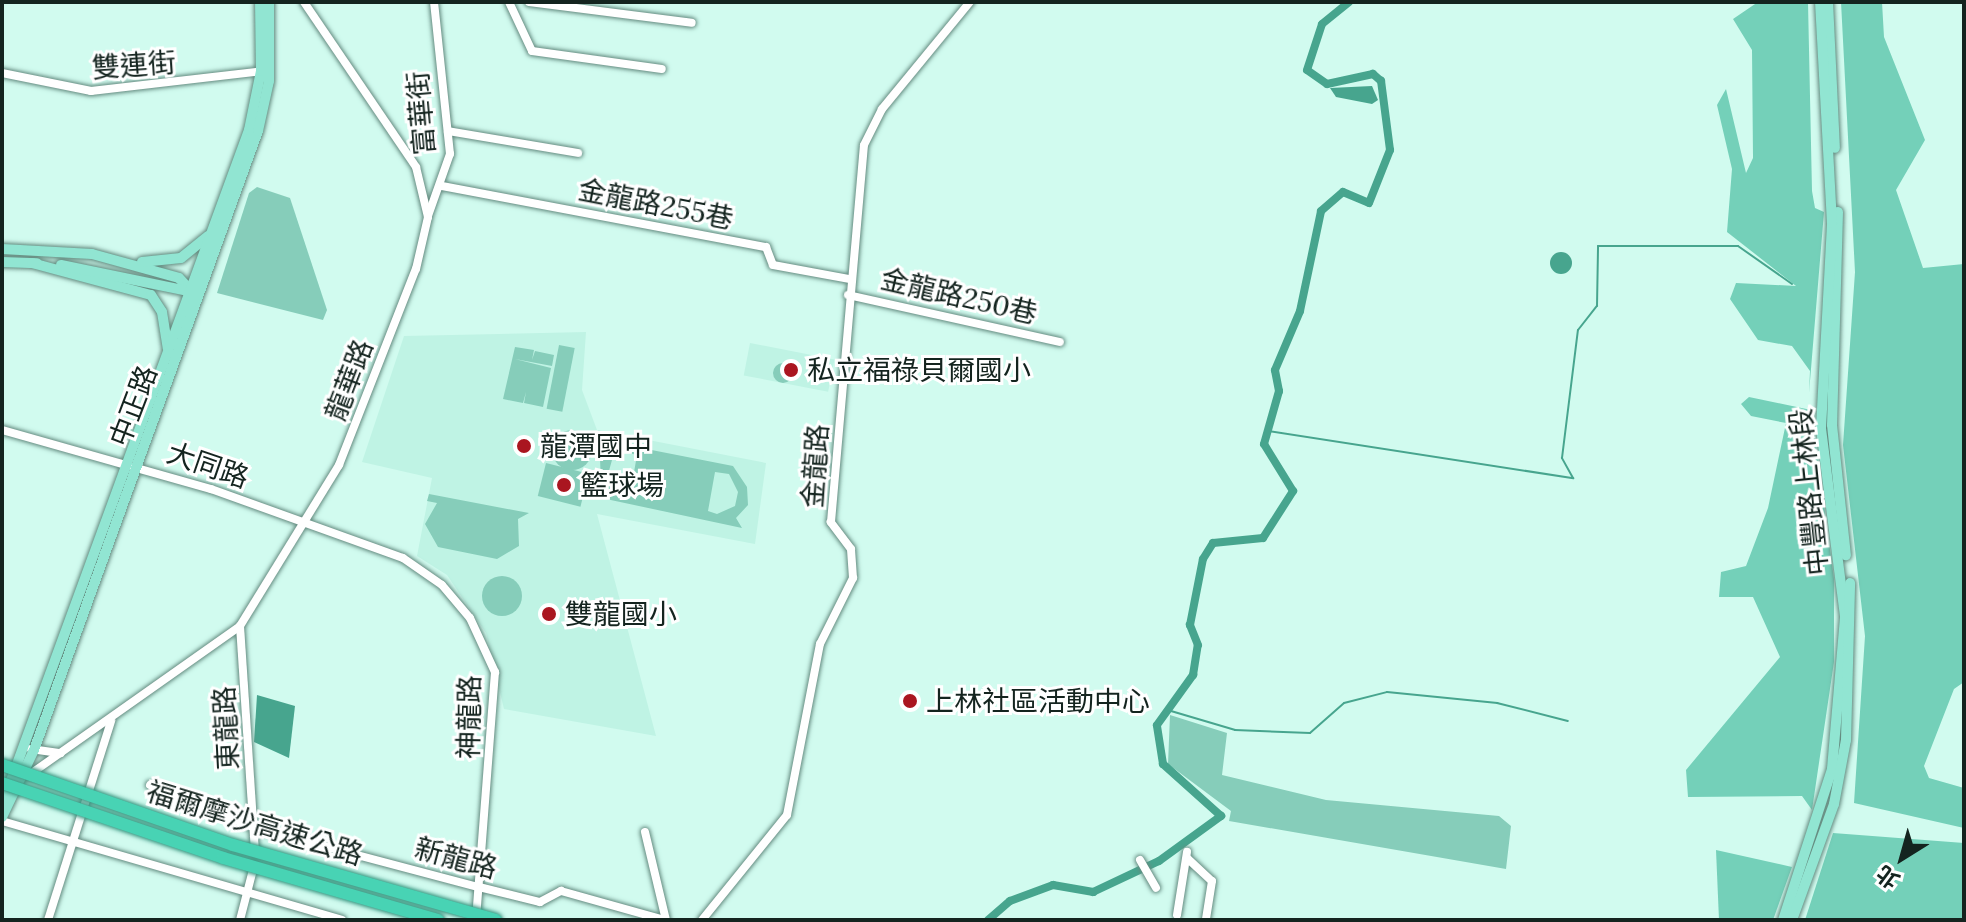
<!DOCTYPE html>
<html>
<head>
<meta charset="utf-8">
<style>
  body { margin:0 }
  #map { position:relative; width:1966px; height:922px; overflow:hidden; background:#d1fbef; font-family:Lora,"Noto Sans TC",serif }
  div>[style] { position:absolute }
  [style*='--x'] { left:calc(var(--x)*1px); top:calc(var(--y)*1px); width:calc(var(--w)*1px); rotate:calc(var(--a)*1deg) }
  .built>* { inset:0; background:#bff3e4; transform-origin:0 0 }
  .green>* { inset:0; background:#86cdba; transform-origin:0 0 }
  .round { border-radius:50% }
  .forest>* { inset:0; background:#74d0b9 }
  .water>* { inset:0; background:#47a58e }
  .stream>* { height:2px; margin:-1px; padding:0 1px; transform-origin:1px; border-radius:1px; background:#47a58e }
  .canal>* { height:8px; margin:-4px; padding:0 4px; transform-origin:4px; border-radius:4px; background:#47a58e }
  .roads { filter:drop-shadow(0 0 2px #648b80) drop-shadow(0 0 2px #648b80) }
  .minor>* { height:8px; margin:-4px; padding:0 4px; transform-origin:4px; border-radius:4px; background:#fff }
  .major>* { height:10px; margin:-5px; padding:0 5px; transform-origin:5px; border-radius:5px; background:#91e5d2 }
  .bridges { filter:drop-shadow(0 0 2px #369680) drop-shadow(0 0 2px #369680) }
  .highway-bridge>* { height:12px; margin:-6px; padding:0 6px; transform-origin:6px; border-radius:6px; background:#48d3b4 }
  .dots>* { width:22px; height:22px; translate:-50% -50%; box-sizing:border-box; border:4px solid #fff; border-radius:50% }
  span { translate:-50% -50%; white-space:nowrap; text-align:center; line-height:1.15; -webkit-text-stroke:6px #fff; paint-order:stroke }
  .street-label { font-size:28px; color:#14241f }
  .poi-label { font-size:28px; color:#14241f }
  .left { translate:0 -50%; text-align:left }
  .frame { position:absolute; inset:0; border:4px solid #14241f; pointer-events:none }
  .north { position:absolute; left:1862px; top:818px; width:80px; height:80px; -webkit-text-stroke:6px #fff; paint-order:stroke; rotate:217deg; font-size:22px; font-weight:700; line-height:32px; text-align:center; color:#14241f }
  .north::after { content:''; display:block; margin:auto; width:28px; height:36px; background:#14241f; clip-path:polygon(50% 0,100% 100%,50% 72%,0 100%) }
</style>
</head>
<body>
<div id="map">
  <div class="built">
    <div style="clip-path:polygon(586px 332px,582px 390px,597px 430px,766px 463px,755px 544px,597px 514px,656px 736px,504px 709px,486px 633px,447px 575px,417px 556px,432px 478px,362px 462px,404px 336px)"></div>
    <div style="left:750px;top:343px;width:86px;height:33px;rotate:11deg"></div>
  </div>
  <div class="green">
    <div style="clip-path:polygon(257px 187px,290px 198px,327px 310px,323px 320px,217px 293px,249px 193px)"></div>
    <div style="left:559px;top:345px;width:16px;height:65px;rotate:11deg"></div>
    <div style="clip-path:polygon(515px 347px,534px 350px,532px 360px,535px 351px,554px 355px,552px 366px,515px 359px,551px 368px,543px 407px,524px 403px,526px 392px,523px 403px,503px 399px)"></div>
    <div class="round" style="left:773px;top:363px;width:20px;height:20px"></div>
    <div class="round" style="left:552px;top:430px;width:40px;height:40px"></div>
    <div style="clip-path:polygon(evenodd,621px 444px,733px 466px,747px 487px,748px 505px,736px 518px,742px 528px,592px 496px,593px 487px,601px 487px,600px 458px,621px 444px,625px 452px,637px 455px,630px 495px,607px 478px,612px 460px,625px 452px,621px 444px,715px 472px,729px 474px,738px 492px,735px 506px,717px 514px,708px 511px,715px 472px)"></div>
    <div style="left:546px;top:463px;width:44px;height:34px;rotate:14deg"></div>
    <div style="clip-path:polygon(429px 494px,529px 513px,518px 519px,519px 546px,497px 559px,438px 547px,425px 524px,437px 503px,427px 501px)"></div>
    <div class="round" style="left:482px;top:576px;width:40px;height:40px"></div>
    <div style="clip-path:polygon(1170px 715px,1227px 733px,1222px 775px,1326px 800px,1499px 816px,1511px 826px,1506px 869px,1229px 821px,1231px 811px,1168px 764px)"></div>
  </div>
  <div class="forest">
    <div style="clip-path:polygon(1758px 2px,1808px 2px,1812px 191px,1815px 208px,1824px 212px,1809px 393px,1810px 371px,1792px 346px,1758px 340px,1730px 299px,1736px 283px,1796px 286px,1727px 232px,1732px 169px,1717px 105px,1726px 89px,1746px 173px,1753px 158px,1752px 50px,1733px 19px)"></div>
    <div style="clip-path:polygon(1841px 2px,1882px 2px,1884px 37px,1925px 140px,1896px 190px,1923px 268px,1964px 264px,1964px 682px,1954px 689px,1924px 766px,1929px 778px,1964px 788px,1964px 828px,1854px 803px,1865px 636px,1843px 445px,1855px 272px)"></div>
    <div style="clip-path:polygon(1749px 397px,1811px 410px,1834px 579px,1834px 662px,1812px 810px,1802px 796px,1688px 797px,1686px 770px,1780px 657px,1753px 597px,1719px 597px,1721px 572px,1746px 566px,1768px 508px,1786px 423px,1751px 416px,1741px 404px)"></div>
    <div style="clip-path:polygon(1833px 833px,1964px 843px,1964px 920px,1805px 920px)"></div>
    <div style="clip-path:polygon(1716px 850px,1792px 867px,1773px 920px,1719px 920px)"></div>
  </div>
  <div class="water">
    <div style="clip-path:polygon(1372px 86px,1378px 100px,1372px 104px,1336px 97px,1330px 88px)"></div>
    <div class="round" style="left:1550px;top:252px;width:22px;height:22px"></div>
    <div style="clip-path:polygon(257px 695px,295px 706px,289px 758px,254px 742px)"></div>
  </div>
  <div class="stream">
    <div style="--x:1268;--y:431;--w:309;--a:8.8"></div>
    <div style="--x:1573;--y:478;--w:23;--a:-119"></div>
    <div style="--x:1562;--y:458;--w:129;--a:-82.9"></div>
    <div style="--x:1578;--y:330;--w:31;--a:-52"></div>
    <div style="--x:1597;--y:306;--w:60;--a:-89"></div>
    <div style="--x:1598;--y:246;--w:140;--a:0"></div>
    <div style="--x:1738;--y:246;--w:66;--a:35.1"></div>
    <div style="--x:1171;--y:711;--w:67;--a:16.5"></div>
    <div style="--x:1235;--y:730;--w:75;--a:2.3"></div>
    <div style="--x:1310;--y:733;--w:45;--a:-41.4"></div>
    <div style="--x:1344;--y:703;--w:44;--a:-14.3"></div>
    <div style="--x:1387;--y:692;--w:111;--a:5.7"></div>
    <div style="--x:1497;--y:703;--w:73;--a:14.2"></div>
  </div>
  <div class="canal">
    <div style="--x:988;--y:920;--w:29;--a:-41"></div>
    <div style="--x:1010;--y:901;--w:46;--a:-20.4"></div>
    <div style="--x:1053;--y:885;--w:41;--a:9.9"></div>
    <div style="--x:1093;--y:892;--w:73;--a:-25.2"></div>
    <div style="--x:1159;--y:861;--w:77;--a:-36"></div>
    <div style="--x:1221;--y:816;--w:78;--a:-138.1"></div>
    <div style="--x:1163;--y:764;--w:39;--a:-99"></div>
    <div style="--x:1157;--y:725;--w:62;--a:-54.2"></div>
    <div style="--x:1193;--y:675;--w:30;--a:-81"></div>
    <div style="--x:1198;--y:645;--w:22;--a:-112"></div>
    <div style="--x:1190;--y:625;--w:67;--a:-78.9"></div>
    <div style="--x:1203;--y:559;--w:19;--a:-58"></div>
    <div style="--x:1213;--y:543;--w:50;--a:-5.7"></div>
    <div style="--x:1263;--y:538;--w:56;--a:-57.4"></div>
    <div style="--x:1293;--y:491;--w:55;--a:-121.7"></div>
    <div style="--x:1264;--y:444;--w:55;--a:-74.2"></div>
    <div style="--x:1279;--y:391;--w:21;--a:-101"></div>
    <div style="--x:1275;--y:370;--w:64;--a:-67"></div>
    <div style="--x:1300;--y:311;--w:102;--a:-78.1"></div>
    <div style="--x:1321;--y:211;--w:29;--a:-41"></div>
    <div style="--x:1343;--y:192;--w:28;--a:23"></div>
    <div style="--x:1369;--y:203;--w:57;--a:-68.4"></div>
    <div style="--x:1390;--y:150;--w:70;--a:-97.4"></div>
    <div style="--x:1381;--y:81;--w:11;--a:-139"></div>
    <div style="--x:1373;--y:74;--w:47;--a:167.7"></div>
    <div style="--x:1327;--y:84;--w:24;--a:-145"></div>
    <div style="--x:1307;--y:70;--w:48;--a:-71.9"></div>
    <div style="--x:1322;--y:24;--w:35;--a:-39"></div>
  </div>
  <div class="roads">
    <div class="minor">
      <div style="--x:509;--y:2;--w:54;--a:64.9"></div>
      <div style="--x:532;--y:51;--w:131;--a:7.9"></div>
      <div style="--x:529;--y:2;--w:164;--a:7.3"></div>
      <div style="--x:2;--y:73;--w:91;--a:11.4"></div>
      <div style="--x:91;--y:91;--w:175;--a:-6.6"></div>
      <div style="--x:448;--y:131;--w:132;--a:9.6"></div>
      <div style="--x:442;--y:186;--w:330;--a:10.7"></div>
      <div style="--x:766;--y:247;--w:19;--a:69"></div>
      <div style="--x:773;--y:265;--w:77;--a:10.4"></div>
      <div style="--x:428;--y:216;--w:66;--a:-70.5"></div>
      <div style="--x:450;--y:154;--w:153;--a:-96"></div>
      <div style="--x:848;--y:295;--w:217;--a:12.5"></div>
      <div style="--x:2;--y:430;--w:217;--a:15.8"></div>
      <div style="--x:211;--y:489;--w:204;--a:19.8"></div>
      <div style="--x:403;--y:558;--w:47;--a:34.7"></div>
      <div style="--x:442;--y:585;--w:43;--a:49.7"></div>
      <div style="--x:470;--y:618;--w:60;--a:65.2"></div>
      <div style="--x:495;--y:672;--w:246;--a:94.4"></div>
      <div style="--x:240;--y:626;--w:226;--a:86.2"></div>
      <div style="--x:31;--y:749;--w:30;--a:8"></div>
      <div style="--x:29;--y:775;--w:258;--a:-35.2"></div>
      <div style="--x:240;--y:626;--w:189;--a:-58.4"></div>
      <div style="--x:339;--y:465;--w:211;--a:-68.6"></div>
      <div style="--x:416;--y:269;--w:53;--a:-77"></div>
      <div style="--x:428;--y:217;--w:51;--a:-103.5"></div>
      <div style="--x:416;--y:167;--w:199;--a:-124.2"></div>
      <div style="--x:150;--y:785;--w:113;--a:22.3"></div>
      <div style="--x:255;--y:828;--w:232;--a:14.8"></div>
      <div style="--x:479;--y:887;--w:63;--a:13.8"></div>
      <div style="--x:540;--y:902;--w:24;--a:-28"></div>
      <div style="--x:561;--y:891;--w:107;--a:15.7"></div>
      <div style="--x:2;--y:821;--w:354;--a:16.2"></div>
      <div style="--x:645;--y:832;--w:90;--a:76.6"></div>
      <div style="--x:1187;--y:858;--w:34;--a:43"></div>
      <div style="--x:1212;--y:881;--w:39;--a:99"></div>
      <div style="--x:1140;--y:860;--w:32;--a:60"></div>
      <div style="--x:1177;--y:915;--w:64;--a:-81"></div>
      <div style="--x:48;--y:920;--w:209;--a:-72.4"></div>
      <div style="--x:240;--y:920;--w:56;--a:-75.5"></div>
      <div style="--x:702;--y:920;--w:135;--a:-51"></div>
      <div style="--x:787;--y:815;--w:174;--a:-79.1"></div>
      <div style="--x:820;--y:644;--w:74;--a:-63.4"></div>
      <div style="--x:853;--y:578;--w:29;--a:-94"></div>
      <div style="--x:851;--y:549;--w:34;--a:-127"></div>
      <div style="--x:831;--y:522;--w:378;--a:-85"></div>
      <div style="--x:864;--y:145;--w:40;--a:-63.4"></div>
      <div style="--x:882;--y:109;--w:139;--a:-50.6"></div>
    </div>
    <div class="major">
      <div style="--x:1828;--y:2;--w:146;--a:87.3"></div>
      <div style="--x:1838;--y:212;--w:213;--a:91.6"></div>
      <div style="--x:1832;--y:425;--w:131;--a:83.9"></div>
      <div style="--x:2;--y:249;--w:90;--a:3.2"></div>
      <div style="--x:92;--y:254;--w:90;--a:15.4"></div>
      <div style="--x:179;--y:278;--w:19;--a:47"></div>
      <div style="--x:2;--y:262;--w:35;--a:2"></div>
      <div style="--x:142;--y:262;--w:39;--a:-6"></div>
      <div style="--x:181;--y:258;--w:35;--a:-39"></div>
      <div style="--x:32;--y:263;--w:123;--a:15.1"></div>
      <div style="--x:151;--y:295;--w:20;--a:57"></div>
      <div style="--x:162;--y:312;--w:37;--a:81"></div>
      <div style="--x:61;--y:265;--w:134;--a:11.6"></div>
      <div style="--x:2;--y:805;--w:719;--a:-69.9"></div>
      <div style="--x:249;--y:130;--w:60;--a:-78.5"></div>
      <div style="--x:261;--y:71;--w:69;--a:-90.8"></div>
      <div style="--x:2;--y:817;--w:74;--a:-64.5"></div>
      <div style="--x:34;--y:750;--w:658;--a:-70.11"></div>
      <div style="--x:258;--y:131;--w:51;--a:-77.6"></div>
      <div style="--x:269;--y:81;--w:79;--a:-90"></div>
      <div style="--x:1783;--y:920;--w:159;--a:-72"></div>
      <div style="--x:1832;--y:769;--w:154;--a:-85.1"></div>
      <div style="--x:1845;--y:616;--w:190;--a:-97.3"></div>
      <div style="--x:1821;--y:428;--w:205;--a:-86.9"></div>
      <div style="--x:1832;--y:223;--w:221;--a:-93.1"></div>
      <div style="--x:1792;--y:920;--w:123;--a:-70.1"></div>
      <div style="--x:1834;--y:804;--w:65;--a:-79.4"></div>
      <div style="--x:1846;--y:740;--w:157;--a:-88.5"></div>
    </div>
  </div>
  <div class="bridges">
    <div class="highway-bridge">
      <div style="--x:2;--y:765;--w:244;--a:19.1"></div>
      <div style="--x:233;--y:845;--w:273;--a:15.9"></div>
      <div style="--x:2;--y:783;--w:233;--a:18.7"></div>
      <div style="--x:223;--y:858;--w:224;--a:16.1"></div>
    </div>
  </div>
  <div class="dots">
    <div style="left:791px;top:370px;background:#aa1620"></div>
    <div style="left:524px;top:446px;background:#aa1620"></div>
    <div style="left:564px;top:485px;background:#aa1620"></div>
    <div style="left:549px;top:614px;background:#aa1620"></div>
    <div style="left:910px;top:701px;background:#aa1620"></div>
  </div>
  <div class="street-label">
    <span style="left:134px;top:65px;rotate:-4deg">雙連街</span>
    <span style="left:421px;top:113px;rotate:-95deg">富華街</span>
    <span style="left:656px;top:204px;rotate:11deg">金龍路255巷</span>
    <span style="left:959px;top:296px;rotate:13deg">金龍路250巷</span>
    <span style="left:349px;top:380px;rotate:-69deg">龍華路</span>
    <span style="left:133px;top:406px;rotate:-69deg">中正路</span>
    <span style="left:208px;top:465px;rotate:19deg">大同路</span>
    <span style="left:815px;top:466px;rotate:-86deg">金龍路</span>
    <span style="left:1809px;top:492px;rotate:-96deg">中豐路上林段</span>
    <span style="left:469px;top:717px;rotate:-89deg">神龍路</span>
    <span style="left:226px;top:728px;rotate:-93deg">東龍路</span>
    <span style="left:255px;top:823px;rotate:17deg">福爾摩沙高速公路</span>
    <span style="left:456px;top:858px;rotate:15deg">新龍路</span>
  </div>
  <div class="poi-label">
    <span class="left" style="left:807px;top:370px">私立福祿貝爾國小</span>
    <span class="left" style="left:540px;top:446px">龍潭國中</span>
    <span class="left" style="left:580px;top:485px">籃球場</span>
    <span class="left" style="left:565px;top:614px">雙龍國小</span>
    <span class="left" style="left:926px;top:701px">上林社區活動中心</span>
  </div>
  <div class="frame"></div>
  <div class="north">北</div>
</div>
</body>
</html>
